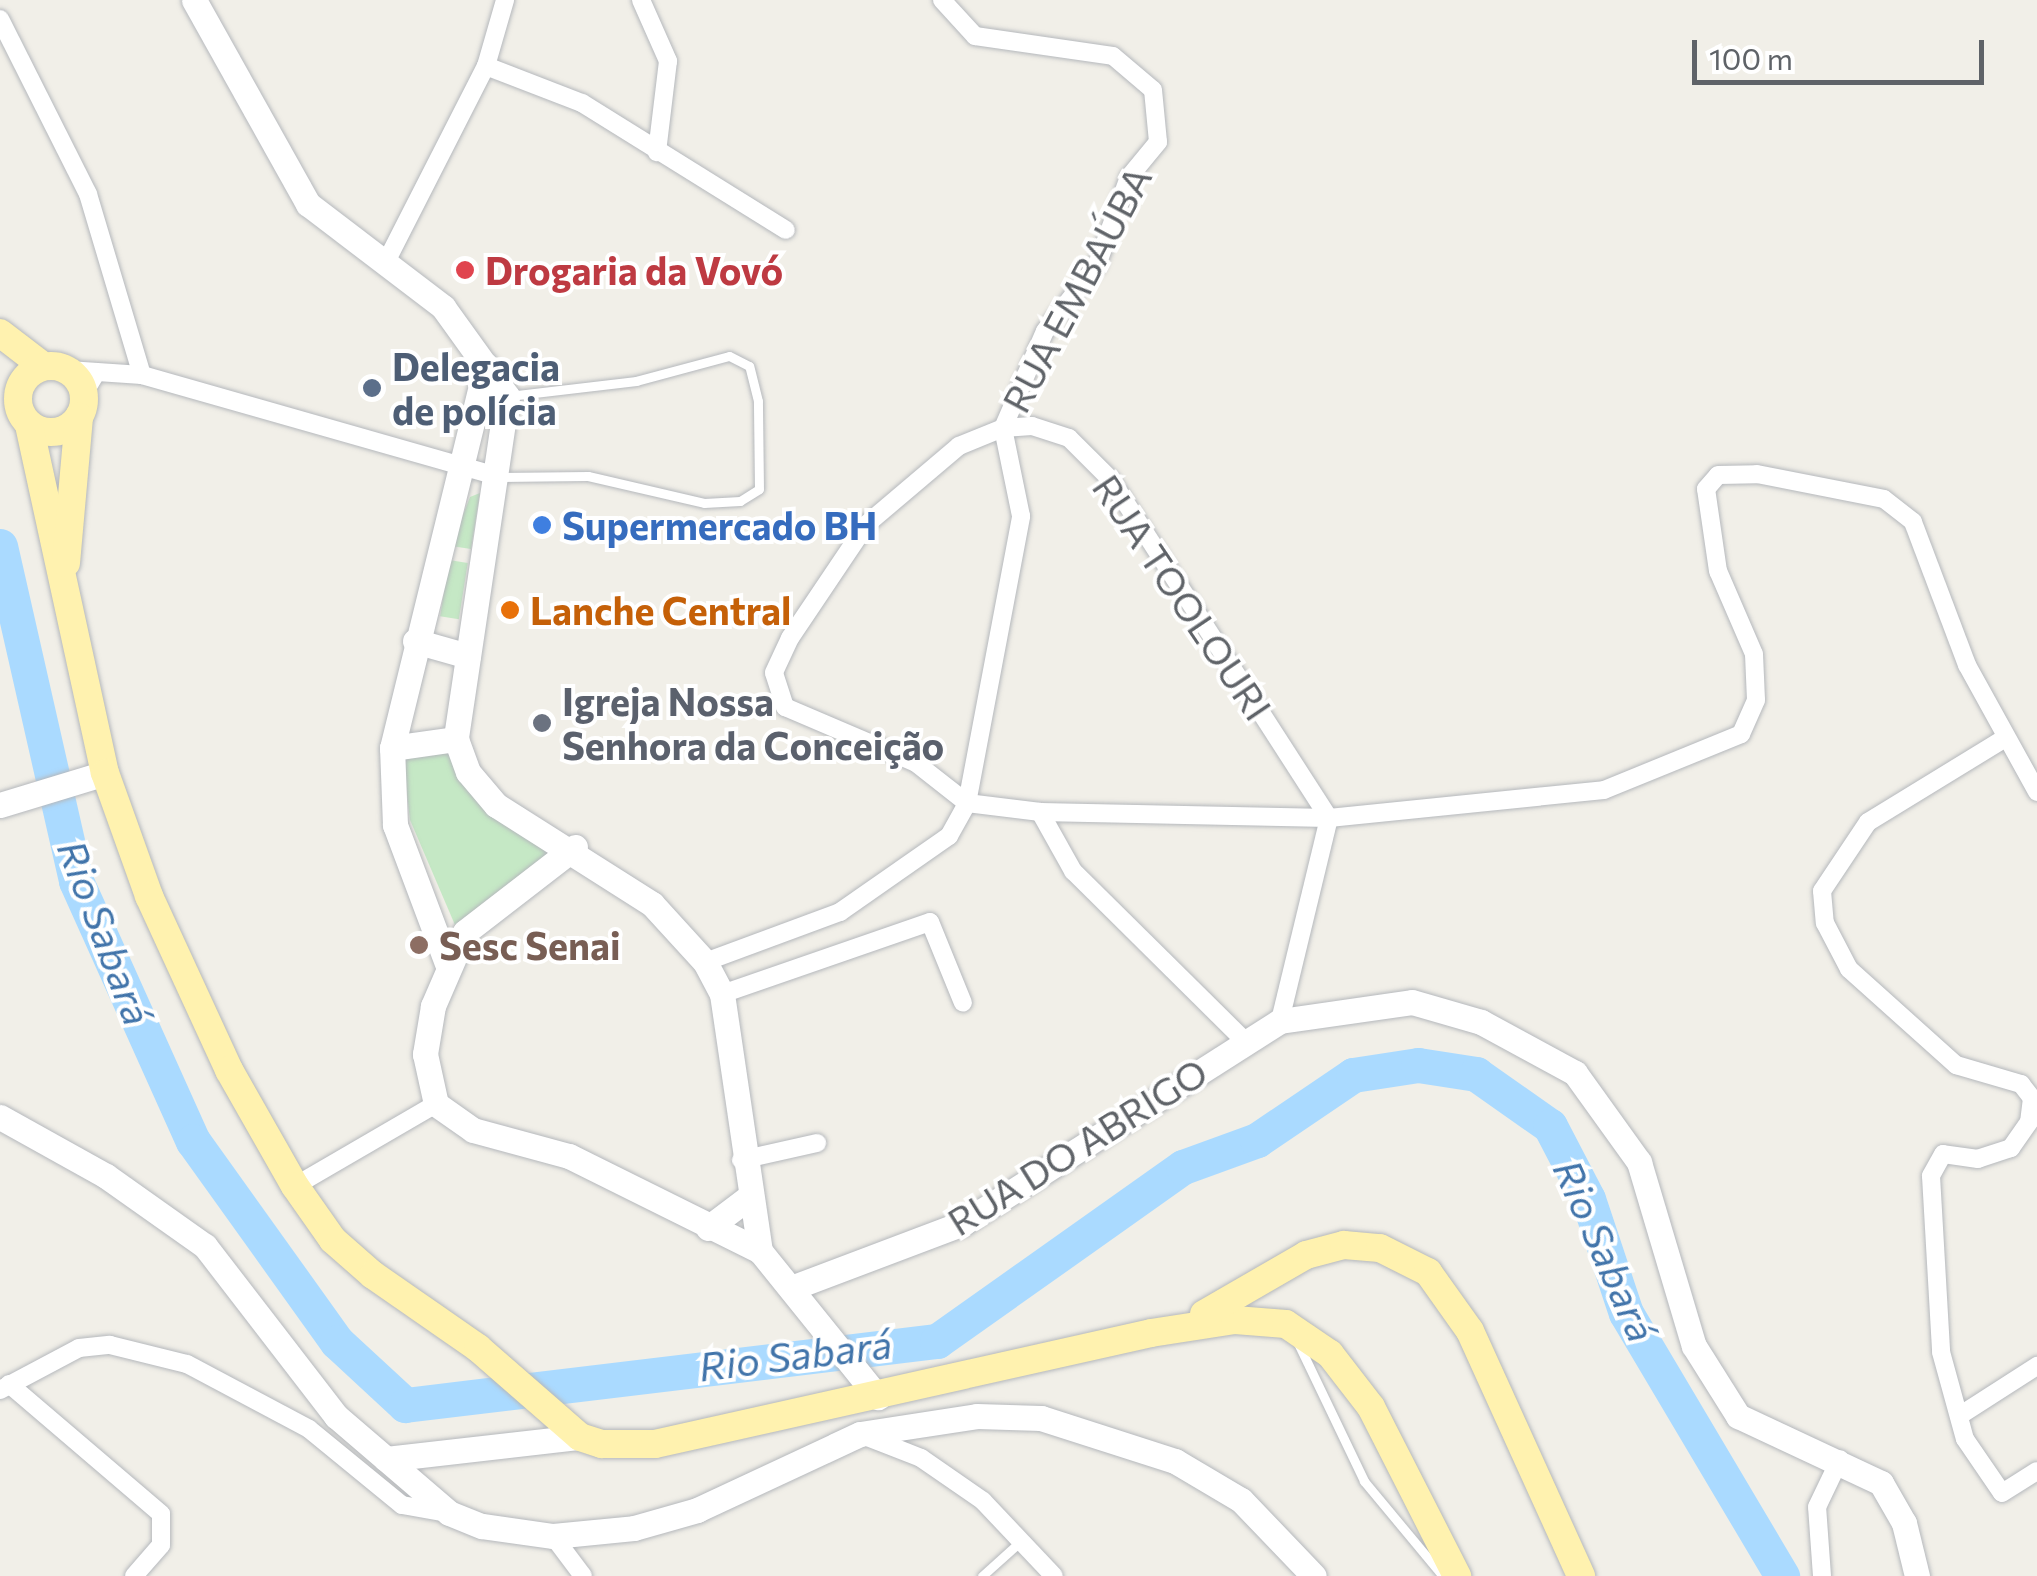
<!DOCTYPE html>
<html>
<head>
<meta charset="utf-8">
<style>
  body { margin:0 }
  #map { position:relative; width:2037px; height:1576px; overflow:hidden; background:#f1efe8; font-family:Commissioner,sans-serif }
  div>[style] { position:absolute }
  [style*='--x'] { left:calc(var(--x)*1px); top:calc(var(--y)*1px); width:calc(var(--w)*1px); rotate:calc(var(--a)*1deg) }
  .green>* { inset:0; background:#c5e8c5; transform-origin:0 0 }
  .river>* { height:35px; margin:-17.5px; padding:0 17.5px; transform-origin:17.5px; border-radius:17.5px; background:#aadaff }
  .roads { filter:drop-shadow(0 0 2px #b5b8bc) drop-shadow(0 0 2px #b5b8bc) }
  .lane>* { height:9px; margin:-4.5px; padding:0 4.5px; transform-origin:4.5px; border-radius:4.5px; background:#fff }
  .street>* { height:18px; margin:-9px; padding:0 9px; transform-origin:9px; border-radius:9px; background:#fff }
  .secondary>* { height:25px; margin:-12.5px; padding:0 12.5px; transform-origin:12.5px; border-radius:12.5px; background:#fff }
  .primary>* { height:28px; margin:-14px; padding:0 14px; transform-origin:14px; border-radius:14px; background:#fff2af }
  .primary>.ring { margin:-14px; padding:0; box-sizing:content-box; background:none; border:28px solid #fff2af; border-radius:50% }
  .dots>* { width:28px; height:28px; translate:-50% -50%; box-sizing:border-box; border:5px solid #fff; border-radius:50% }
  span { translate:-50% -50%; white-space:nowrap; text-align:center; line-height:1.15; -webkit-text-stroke:8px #fff; paint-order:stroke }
  .health-label { font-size:38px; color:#be3a42; font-weight:700 }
  .left { translate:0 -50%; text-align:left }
  .street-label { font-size:38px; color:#5f6368 }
  .service-label { font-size:38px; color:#4e5e75; font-weight:700 }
  .shop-label { font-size:38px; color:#366cbe; font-weight:700 }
  .food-label { font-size:38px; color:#c56008; font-weight:700 }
  .worship-label { font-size:38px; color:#5b616d; font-weight:700 }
  .education-label { font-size:38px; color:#785e54; font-weight:700 }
  .water-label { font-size:40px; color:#4174aa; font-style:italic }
  .scale { position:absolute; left:1692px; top:40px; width:292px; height:45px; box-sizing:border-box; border:5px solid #5f6368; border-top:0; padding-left:12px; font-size:30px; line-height:35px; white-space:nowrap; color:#5f6368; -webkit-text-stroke:8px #fff; paint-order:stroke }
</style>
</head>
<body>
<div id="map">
  <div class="green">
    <div style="clip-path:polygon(480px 493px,471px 549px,451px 546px,470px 497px)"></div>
    <div style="left:449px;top:560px;width:19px;height:57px;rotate:9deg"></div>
    <div style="clip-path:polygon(452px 744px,553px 853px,455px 925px,410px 820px,403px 759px)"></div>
  </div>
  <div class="river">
    <div style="--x:0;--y:546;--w:344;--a:77.2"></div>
    <div style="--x:76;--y:881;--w:285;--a:65.8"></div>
    <div style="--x:193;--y:1141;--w:247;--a:54.4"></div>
    <div style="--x:337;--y:1342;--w:93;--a:42.8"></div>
    <div style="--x:405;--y:1405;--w:536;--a:-6.86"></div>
    <div style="--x:937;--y:1341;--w:301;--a:-35.3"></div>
    <div style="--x:1183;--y:1167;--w:79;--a:-20"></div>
    <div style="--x:1257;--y:1140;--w:116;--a:-34.1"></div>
    <div style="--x:1353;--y:1075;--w:66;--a:-8.7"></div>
    <div style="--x:1418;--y:1065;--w:59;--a:8.8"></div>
    <div style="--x:1476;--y:1074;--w:90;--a:35.1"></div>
    <div style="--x:1550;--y:1126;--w:82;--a:62.5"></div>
    <div style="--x:1588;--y:1199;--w:120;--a:71.6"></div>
    <div style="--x:1626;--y:1313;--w:306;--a:59.3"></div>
  </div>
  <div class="roads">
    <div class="lane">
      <div style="--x:500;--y:477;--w:88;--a:-0.7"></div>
      <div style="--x:588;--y:476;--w:119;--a:13.1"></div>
      <div style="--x:704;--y:503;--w:36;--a:-3"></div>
      <div style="--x:740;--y:501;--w:22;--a:-32"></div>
      <div style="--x:759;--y:489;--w:88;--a:-90.7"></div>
      <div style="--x:758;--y:401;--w:36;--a:-104"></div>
      <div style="--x:749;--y:366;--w:22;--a:-153"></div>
      <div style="--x:729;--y:356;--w:96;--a:165"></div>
      <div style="--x:636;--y:381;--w:128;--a:173.3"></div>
      <div style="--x:1298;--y:1343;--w:153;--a:64.4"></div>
      <div style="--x:1364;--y:1481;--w:124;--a:50.3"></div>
      <div style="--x:982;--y:1576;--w:54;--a:-42"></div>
    </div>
    <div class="street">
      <div style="--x:641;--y:0;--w:67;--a:66.1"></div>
      <div style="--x:668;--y:61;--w:92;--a:96.9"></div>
      <div style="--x:942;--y:0;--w:49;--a:47.5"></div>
      <div style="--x:975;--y:36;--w:139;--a:8.2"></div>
      <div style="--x:1113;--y:56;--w:52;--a:40.4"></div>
      <div style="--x:1153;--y:90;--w:52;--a:84.5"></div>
      <div style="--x:1158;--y:142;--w:45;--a:129.6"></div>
      <div style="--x:1129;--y:177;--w:94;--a:110"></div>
      <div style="--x:1097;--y:265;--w:84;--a:128.2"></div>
      <div style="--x:1045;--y:331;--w:106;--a:113.4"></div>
      <div style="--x:1003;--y:428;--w:48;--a:157.8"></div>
      <div style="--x:959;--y:446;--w:122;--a:139.7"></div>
      <div style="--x:866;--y:525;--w:136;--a:123.9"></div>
      <div style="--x:790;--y:638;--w:38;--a:115"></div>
      <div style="--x:774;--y:673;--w:36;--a:72"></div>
      <div style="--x:785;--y:707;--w:142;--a:23.1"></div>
      <div style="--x:916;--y:763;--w:65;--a:38.1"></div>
      <div style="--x:967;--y:803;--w:74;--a:7"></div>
      <div style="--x:1040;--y:812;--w:289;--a:1.2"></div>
      <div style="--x:1329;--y:818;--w:276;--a:-5.8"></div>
      <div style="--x:1604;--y:790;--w:148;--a:-22.2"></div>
      <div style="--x:1741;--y:734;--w:37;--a:-66"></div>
      <div style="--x:1756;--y:700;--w:46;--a:-92.5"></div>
      <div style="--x:1754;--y:654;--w:90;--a:-113.4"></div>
      <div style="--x:1718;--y:571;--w:83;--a:-98.3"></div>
      <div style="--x:1706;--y:489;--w:18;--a:-49"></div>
      <div style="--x:1718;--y:475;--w:39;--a:-1"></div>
      <div style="--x:1757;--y:474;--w:129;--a:11.1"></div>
      <div style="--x:1884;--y:499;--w:37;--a:38"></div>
      <div style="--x:1913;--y:522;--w:153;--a:69.3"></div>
      <div style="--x:1967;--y:665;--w:145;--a:61.1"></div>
      <div style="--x:0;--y:19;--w:196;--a:63.3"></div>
      <div style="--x:88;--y:194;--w:189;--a:73.4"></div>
      <div style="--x:486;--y:66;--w:103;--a:21.1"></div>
      <div style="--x:582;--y:103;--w:240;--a:31.9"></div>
      <div style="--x:386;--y:262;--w:220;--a:-63"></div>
      <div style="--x:486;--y:66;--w:69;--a:-73.9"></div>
      <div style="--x:68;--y:370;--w:74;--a:3.9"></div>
      <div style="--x:142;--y:375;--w:372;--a:15.9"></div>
      <div style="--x:84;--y:393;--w:21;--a:-59"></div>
      <div style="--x:2002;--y:740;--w:157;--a:148.5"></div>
      <div style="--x:1868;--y:822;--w:83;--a:123.7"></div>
      <div style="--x:1822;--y:891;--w:32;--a:85"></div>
      <div style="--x:1825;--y:923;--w:52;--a:62.4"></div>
      <div style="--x:1849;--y:969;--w:144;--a:41.9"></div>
      <div style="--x:1956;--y:1065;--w:68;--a:16.3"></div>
      <div style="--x:2021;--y:1084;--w:18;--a:52"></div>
      <div style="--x:2032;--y:1098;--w:24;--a:97"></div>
      <div style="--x:2029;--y:1122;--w:32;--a:125"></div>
      <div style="--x:2011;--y:1148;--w:35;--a:162"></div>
      <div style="--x:1978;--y:1159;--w:35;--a:-172"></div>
      <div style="--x:1943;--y:1154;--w:25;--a:119"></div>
      <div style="--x:1931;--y:1176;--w:176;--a:86.7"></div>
      <div style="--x:1941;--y:1352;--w:90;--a:74.6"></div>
      <div style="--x:1965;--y:1439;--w:65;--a:55.6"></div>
      <div style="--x:2002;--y:1493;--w:41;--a:-32.2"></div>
      <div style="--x:1040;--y:812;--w:68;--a:60.8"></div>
      <div style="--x:1073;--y:871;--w:243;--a:44.7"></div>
      <div style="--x:705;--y:962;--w:144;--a:-20.3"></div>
      <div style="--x:840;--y:912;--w:133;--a:-34.9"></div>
      <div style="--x:949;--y:836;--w:38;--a:-61"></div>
      <div style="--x:967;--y:803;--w:292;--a:-79.3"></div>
      <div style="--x:1021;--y:516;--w:90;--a:-101.6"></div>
      <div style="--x:1003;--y:428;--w:29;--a:-4"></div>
      <div style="--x:1032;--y:426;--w:39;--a:18"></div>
      <div style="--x:1069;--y:438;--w:59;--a:45"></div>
      <div style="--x:1111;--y:480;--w:402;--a:57.2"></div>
      <div style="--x:1329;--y:818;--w:209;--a:103.6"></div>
      <div style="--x:722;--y:994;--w:220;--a:-19.1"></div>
      <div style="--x:930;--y:922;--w:87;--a:67.8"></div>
      <div style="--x:741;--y:1160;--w:78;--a:-12.6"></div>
      <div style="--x:295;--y:1186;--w:163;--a:-30.2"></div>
      <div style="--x:9;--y:1384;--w:200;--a:40.5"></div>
      <div style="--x:161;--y:1514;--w:31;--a:90"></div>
      <div style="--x:161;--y:1545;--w:41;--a:131.1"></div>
      <div style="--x:0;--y:1390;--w:89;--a:-28"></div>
      <div style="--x:79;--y:1348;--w:31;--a:-6"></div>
      <div style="--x:110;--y:1345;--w:79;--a:13.9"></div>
      <div style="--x:187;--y:1364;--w:138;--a:28"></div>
      <div style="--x:309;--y:1429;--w:120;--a:39.3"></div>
      <div style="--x:402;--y:1505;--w:47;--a:9.9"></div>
      <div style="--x:1959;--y:1416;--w:93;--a:-32.7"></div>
      <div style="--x:865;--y:1436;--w:60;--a:21.4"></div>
      <div style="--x:921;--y:1458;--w:75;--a:34.7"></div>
      <div style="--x:983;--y:1501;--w:103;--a:46.6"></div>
      <div style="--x:553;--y:1536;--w:50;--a:53.1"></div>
      <div style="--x:1822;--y:1576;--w:69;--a:-94.1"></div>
      <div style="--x:1817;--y:1507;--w:53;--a:-64.4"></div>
    </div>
    <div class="secondary">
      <div style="--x:194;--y:0;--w:234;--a:60.8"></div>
      <div style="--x:308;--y:204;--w:170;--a:37.3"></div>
      <div style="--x:443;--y:307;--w:110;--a:54.3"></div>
      <div style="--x:507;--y:396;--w:347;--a:98.5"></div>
      <div style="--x:456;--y:739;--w:35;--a:70"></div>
      <div style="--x:468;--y:772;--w:43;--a:49.7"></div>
      <div style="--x:496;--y:805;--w:185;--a:32.4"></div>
      <div style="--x:652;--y:904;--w:79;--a:47.6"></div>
      <div style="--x:705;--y:962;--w:36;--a:62"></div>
      <div style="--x:722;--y:994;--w:260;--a:81.6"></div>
      <div style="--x:760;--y:1251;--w:188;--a:51.1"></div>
      <div style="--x:415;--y:641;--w:55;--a:15.8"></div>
      <div style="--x:392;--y:748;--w:65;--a:-8"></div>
      <div style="--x:0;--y:805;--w:110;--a:-16.9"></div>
      <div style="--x:575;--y:847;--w:139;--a:142.3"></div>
      <div style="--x:465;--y:932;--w:81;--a:113.4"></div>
      <div style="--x:433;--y:1006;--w:49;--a:99.5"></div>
      <div style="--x:425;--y:1054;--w:51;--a:77.6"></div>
      <div style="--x:436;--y:1104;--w:45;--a:35.1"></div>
      <div style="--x:473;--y:1130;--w:99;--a:15.2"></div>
      <div style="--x:569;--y:1156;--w:213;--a:26.4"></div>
      <div style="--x:448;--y:966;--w:151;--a:-110.6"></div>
      <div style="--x:395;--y:825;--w:77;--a:-92.2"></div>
      <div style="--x:392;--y:748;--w:394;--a:-76.2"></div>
      <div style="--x:0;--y:1117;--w:121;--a:29.1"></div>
      <div style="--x:106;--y:1176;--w:121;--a:35.3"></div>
      <div style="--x:205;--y:1246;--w:215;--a:52.4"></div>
      <div style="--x:336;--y:1416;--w:149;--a:40.6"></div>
      <div style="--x:449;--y:1513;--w:35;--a:22"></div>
      <div style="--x:482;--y:1526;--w:72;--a:8"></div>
      <div style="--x:553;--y:1536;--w:81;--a:-5.6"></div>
      <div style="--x:634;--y:1528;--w:66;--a:-15.9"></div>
      <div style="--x:697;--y:1510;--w:180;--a:-25"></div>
      <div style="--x:860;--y:1434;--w:118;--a:-8.7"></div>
      <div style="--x:977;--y:1416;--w:64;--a:1.8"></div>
      <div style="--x:1041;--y:1418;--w:141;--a:17.8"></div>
      <div style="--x:1175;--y:1461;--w:77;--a:30.6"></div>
      <div style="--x:1241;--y:1500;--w:105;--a:46.2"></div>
      <div style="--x:708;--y:1228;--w:51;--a:-37.1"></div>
      <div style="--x:794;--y:1287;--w:181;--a:-20.7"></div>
      <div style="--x:963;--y:1223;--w:376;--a:-32.5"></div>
      <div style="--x:1280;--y:1021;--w:133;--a:-8.2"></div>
      <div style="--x:1412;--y:1002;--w:72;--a:16.2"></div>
      <div style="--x:1481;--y:1022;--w:107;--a:28.5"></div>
      <div style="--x:1575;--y:1073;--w:110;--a:54.3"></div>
      <div style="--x:1639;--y:1162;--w:192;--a:73.4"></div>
      <div style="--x:1694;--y:1346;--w:83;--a:57.8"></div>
      <div style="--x:1738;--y:1416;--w:158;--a:25.1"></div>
      <div style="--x:1881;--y:1483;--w:46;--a:60.1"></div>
      <div style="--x:1904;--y:1523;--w:55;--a:76.2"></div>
      <div style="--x:386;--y:1459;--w:195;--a:-6.5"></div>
    </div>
    <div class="primary">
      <div style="--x:0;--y:333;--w:54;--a:37.5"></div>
      <div class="ring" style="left:18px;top:366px;width:38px;height:38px"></div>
      <div style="--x:29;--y:425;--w:356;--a:77.7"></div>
      <div style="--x:105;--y:773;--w:131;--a:70.3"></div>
      <div style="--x:149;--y:896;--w:192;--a:65.3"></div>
      <div style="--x:229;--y:1070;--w:133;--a:60.4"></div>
      <div style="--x:295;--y:1186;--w:66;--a:54.9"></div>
      <div style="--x:333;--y:1240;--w:53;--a:41.2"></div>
      <div style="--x:373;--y:1275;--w:128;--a:34.8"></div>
      <div style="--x:478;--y:1348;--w:135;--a:41.1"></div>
      <div style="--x:580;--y:1437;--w:23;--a:18"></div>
      <div style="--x:602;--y:1444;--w:53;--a:0"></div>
      <div style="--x:655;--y:1444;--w:508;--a:-12.61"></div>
      <div style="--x:1151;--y:1333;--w:85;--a:-8.8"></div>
      <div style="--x:1235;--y:1320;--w:51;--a:4.5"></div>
      <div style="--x:1286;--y:1324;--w:53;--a:34.3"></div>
      <div style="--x:1330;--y:1354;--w:67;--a:52.3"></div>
      <div style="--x:1371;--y:1407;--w:190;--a:63"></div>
      <div style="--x:66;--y:563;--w:147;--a:-84.9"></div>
      <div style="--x:1204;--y:1314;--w:118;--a:-30"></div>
      <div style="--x:1306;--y:1255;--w:39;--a:-15"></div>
      <div style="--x:1344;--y:1245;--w:36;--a:5"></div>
      <div style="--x:1380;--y:1248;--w:54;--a:26.6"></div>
      <div style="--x:1428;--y:1272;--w:72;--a:54.6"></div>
      <div style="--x:1470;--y:1331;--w:269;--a:65.6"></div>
    </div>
  </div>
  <div class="dots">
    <div style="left:465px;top:270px;background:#e0444e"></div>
    <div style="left:372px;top:388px;background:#5c6f8a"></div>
    <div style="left:542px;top:525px;background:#3f7fe0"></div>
    <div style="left:510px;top:610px;background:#e8710a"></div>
    <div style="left:542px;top:723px;background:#6b7280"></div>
    <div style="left:419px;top:945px;background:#8d6e63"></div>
  </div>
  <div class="health-label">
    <span class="left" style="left:485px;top:270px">Drogaria da Vovó</span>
  </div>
  <div class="street-label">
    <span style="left:1076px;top:289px;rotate:-62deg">RUA EMBAÚBA</span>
    <span style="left:1183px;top:597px;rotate:56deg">RUA TOOLOURI</span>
    <span style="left:1077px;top:1146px;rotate:-32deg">RUA DO ABRIGO</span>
  </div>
  <div class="service-label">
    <span class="left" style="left:392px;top:388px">Delegacia<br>de polícia</span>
  </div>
  <div class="shop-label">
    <span class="left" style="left:562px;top:525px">Supermercado BH</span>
  </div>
  <div class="food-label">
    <span class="left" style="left:530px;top:610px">Lanche Central</span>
  </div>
  <div class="worship-label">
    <span class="left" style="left:562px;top:723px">Igreja Nossa<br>Senhora da Conceição</span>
  </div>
  <div class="education-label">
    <span class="left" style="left:439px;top:945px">Sesc Senai</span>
  </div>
  <div class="water-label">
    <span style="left:106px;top:932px;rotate:69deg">Rio Sabará</span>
    <span style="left:1606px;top:1250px;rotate:66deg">Rio Sabará</span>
    <span style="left:795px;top:1354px;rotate:-7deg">Rio Sabará</span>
  </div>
  <div class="scale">100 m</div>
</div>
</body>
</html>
